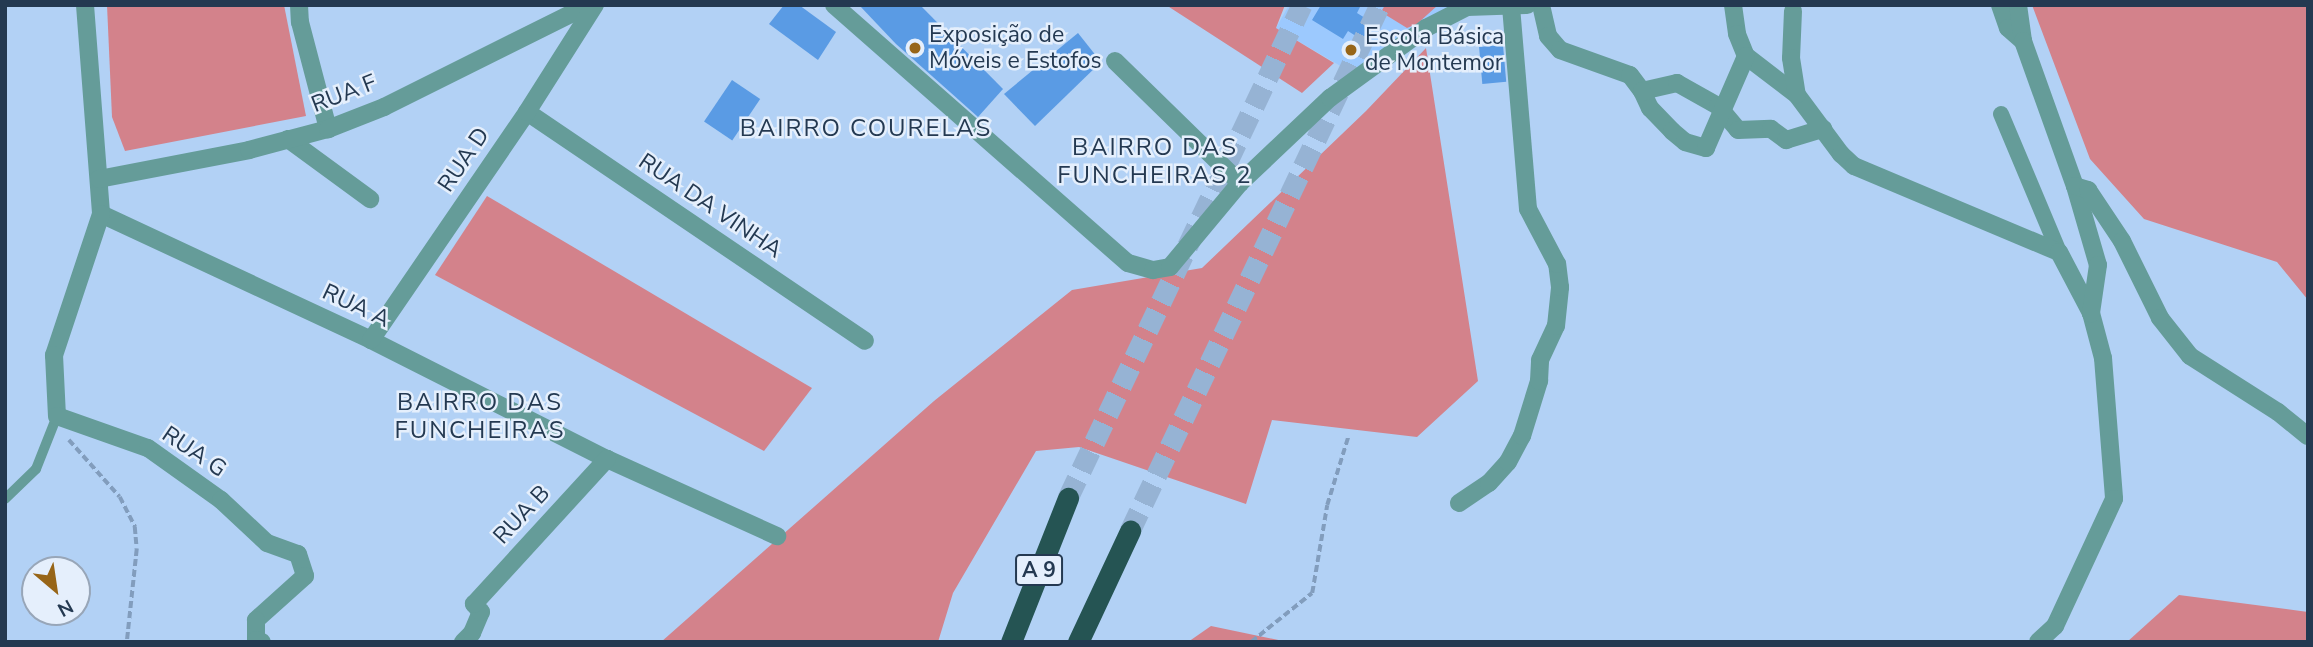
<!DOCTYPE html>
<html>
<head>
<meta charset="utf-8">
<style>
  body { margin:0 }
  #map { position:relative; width:2313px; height:647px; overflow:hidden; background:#b2d1f5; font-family:"Nunito Sans",sans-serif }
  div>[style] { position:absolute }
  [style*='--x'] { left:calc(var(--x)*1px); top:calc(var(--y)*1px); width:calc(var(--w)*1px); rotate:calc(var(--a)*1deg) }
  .built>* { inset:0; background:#9cc9fe }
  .green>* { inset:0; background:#d3828b }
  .building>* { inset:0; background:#5a9be4; transform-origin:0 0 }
  .motorway-tunnel>* { height:21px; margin-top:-10.5px; transform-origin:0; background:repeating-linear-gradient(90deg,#96b3d4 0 21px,transparent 0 31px) }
  .path>* { height:3.5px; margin-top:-1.75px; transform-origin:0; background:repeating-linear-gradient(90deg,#829dbd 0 7px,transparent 0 10.5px) }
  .service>* { height:10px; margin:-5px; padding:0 5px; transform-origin:5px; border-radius:5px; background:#659c99 }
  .pedestrian>* { height:16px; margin:-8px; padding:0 8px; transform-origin:8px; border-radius:8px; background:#659c99 }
  .minor>* { height:18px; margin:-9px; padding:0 9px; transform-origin:9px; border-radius:9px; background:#659c99 }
  .motorway>* { height:21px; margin:-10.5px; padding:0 10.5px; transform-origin:10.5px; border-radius:10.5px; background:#255453 }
  .dots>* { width:19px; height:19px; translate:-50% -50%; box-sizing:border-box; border:4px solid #e5effc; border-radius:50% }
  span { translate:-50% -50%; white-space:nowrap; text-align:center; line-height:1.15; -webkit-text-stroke:5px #e5effc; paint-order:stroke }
  .shield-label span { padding:2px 5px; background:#e5effc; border:2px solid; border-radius:5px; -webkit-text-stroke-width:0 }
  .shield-label { font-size:21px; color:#243951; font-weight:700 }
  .poi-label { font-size:23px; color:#243951 }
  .left { translate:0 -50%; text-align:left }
  .street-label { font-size:23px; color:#243951 }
  .neighbourhood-label { font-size:24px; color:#243951; letter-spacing:2px }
  .frame { position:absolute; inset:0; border:7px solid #243951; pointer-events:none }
  .north { position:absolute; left:21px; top:556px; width:70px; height:70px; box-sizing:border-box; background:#e5effc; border:2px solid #98a6b8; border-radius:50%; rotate:151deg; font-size:19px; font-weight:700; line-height:28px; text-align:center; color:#243951 }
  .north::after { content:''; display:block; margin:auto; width:24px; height:32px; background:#976518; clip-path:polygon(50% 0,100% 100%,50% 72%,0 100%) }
</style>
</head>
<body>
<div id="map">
  <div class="built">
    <div style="clip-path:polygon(1289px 5px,1449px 5px,1445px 12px,1354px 74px,1276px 28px)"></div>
  </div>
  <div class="green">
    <div style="clip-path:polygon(107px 5px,284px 5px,306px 116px,125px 151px,112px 117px)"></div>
    <div style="clip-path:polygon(1166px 5px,1285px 5px,1276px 28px,1334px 63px,1302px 93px)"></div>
    <div style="clip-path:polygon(1385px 5px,1438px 5px,1417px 24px,1407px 28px,1381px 12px)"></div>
    <div style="clip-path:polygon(2032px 5px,2308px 5px,2308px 300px,2277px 262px,2144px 219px,2090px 159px)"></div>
    <div style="clip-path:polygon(1426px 48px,1478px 381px,1417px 437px,1272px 420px,1246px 504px,1079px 447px,1036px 451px,953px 593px,938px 642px,661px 642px,934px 401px,1072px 290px,1202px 268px,1366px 111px)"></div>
    <div style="clip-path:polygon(487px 196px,812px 388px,764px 451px,435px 275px)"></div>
    <div style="clip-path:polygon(2179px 595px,2308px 612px,2308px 642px,2127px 642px)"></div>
    <div style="clip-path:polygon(1211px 626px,1288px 642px,1188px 642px)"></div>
  </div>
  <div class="building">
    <div style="clip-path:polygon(784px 5px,799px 5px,836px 32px,818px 60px,769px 24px)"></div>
    <div style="clip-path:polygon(859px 5px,920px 5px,1003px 89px,978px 117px,896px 44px)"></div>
    <div style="clip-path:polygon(1321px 5px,1361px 5px,1357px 13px,1373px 23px,1362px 40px,1348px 31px,1343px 39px,1312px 20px)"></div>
    <div style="clip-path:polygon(1078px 33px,1101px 62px,1035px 126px,1004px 94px)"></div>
    <div style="left:1503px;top:45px;width:37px;height:24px;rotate:85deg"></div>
    <div style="left:732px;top:80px;width:34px;height:50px;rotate:34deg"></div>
  </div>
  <div class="motorway-tunnel">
    <div style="--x:1068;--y:498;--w:546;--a:-64.61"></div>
    <div style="--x:1130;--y:531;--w:582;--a:-64.58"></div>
  </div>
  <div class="path">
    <div style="--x:69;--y:440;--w:76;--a:48.2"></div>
    <div style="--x:120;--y:497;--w:34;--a:63"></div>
    <div style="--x:135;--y:527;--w:22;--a:85"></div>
    <div style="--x:137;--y:549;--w:94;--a:96.1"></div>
    <div style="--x:1251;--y:642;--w:78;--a:-38.8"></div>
    <div style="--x:1312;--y:593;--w:89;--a:-80.3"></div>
    <div style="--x:1327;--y:505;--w:71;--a:-72.8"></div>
  </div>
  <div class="service">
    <div style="--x:5;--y:499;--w:43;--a:-44.1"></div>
    <div style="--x:36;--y:469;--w:57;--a:-68.4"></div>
  </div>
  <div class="pedestrian">
    <div style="--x:2001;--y:114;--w:150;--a:67.2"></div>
  </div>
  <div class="minor">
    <div style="--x:85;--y:5;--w:210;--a:85.6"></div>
    <div style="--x:101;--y:214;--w:298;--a:25"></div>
    <div style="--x:371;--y:340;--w:264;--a:26.8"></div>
    <div style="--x:607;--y:459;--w:187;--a:24.4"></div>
    <div style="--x:299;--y:5;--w:17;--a:87"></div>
    <div style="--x:300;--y:22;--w:111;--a:75.3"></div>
    <div style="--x:834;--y:5;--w:391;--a:41.3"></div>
    <div style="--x:1128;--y:263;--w:26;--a:16"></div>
    <div style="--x:1153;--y:270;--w:17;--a:-10"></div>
    <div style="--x:1170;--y:267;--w:109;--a:-50.2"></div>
    <div style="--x:1240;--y:183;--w:124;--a:-43.4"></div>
    <div style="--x:1330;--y:98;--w:119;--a:-36.1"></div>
    <div style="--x:1426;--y:28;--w:46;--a:-27.1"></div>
    <div style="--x:1541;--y:5;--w:32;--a:77"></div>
    <div style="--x:1548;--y:36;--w:18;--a:49"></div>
    <div style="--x:1560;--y:50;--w:74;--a:19.7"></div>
    <div style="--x:1630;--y:75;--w:20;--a:53"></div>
    <div style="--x:1642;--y:91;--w:36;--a:-13"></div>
    <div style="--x:1677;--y:83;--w:47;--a:29.3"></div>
    <div style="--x:1718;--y:106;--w:31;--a:50"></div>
    <div style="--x:1738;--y:130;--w:33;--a:-2"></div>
    <div style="--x:1771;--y:129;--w:19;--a:36"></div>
    <div style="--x:1786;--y:140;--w:39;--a:-17"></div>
    <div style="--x:1733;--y:5;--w:29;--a:82"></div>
    <div style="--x:1737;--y:34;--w:24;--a:68"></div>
    <div style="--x:1746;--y:56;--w:64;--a:37.4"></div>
    <div style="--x:1797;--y:95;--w:74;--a:53.3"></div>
    <div style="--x:1841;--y:154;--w:18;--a:43"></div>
    <div style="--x:1854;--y:166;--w:222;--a:22.8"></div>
    <div style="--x:2059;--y:252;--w:69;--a:62.3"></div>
    <div style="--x:2091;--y:313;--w:47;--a:75.1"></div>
    <div style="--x:2103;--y:358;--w:141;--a:85.5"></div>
    <div style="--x:2114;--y:499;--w:140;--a:114.9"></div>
    <div style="--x:2055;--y:626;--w:23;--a:137"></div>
    <div style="--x:2000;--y:5;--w:24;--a:71"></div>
    <div style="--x:2008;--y:28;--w:20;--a:41"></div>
    <div style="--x:2018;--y:5;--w:36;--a:82"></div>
    <div style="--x:2023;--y:41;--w:154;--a:70.3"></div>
    <div style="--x:2075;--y:186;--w:82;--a:73.8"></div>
    <div style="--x:2098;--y:265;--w:49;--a:98.3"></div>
    <div style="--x:1467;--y:7;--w:60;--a:-1.9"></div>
    <div style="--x:1793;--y:11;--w:47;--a:92.4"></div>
    <div style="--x:1791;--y:58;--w:37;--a:81"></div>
    <div style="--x:1115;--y:61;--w:175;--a:44.3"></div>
    <div style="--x:1642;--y:91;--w:19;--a:65"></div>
    <div style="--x:1650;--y:108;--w:32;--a:46"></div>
    <div style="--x:1672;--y:131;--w:17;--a:40"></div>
    <div style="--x:1685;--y:142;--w:22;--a:16"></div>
    <div style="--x:1706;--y:148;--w:100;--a:-66.5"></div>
    <div style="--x:527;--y:112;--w:408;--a:34.1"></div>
    <div style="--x:288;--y:139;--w:102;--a:36.2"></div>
    <div style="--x:99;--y:179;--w:153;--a:-10.9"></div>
    <div style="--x:249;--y:150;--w:82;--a:-14.9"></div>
    <div style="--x:328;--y:129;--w:60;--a:-21.4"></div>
    <div style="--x:384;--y:107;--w:229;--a:-26.5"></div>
    <div style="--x:2075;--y:186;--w:14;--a:17"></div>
    <div style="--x:2088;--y:190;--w:61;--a:56.3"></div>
    <div style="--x:2122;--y:241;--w:86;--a:63.7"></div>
    <div style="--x:2160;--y:318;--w:48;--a:51.7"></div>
    <div style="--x:2190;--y:356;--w:104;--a:32.5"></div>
    <div style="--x:2278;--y:412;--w:38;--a:39"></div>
    <div style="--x:101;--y:214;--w:149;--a:108.4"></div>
    <div style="--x:54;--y:355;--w:61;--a:87.2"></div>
    <div style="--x:57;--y:416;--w:96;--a:19.4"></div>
    <div style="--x:148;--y:448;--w:90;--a:35.5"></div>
    <div style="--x:221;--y:500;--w:63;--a:43.1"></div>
    <div style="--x:267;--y:543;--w:33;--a:20"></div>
    <div style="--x:298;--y:554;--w:23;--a:72"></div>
    <div style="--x:305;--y:576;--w:66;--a:138.1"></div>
    <div style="--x:256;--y:620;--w:20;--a:90"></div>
    <div style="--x:256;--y:640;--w:6;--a:18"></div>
    <div style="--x:371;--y:340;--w:276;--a:-55.6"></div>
    <div style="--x:527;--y:112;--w:127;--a:-57.6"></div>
    <div style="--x:1459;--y:503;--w:36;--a:-34"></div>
    <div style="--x:1489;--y:483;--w:28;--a:-48"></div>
    <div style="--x:1508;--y:462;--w:30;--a:-62"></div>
    <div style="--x:1522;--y:436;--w:58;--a:-72.8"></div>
    <div style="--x:1539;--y:381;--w:21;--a:-87"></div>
    <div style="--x:1540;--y:360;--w:38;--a:-65"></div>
    <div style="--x:1556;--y:326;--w:39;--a:-84"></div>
    <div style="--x:1560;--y:287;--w:23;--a:-97"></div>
    <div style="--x:1557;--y:264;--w:62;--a:-117.8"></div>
    <div style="--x:1528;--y:209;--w:203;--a:-94.8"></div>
    <div style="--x:463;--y:642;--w:13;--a:-45"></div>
    <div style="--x:472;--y:633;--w:23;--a:-67"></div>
    <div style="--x:481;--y:612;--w:11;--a:-131"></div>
    <div style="--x:474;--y:604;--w:197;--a:-47.5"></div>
  </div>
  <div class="motorway">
    <div style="--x:1011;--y:642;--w:155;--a:-68.4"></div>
    <div style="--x:1078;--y:642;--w:123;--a:-64.9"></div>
  </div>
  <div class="dots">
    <div style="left:915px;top:48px;background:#976518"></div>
    <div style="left:1351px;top:50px;background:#976518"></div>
  </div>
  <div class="shield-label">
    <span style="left:1039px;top:570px">A 9</span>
  </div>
  <div class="poi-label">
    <span class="left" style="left:929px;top:48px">Exposição de<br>Móveis e Estofos</span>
    <span class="left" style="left:1365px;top:50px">Escola Básica<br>de Montemor</span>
  </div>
  <div class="street-label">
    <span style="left:344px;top:94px;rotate:-21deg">RUA F</span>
    <span style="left:464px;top:160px;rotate:-56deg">RUA D</span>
    <span style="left:710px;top:206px;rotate:34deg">RUA DA VINHA</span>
    <span style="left:356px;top:306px;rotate:25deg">RUA A</span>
    <span style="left:194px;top:452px;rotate:34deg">RUA G</span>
    <span style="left:522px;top:515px;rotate:-47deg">RUA B</span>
  </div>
  <div class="neighbourhood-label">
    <span style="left:866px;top:129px">BAIRRO COURELAS</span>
    <span style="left:1155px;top:162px">BAIRRO DAS<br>FUNCHEIRAS 2</span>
    <span style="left:480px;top:417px">BAIRRO DAS<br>FUNCHEIRAS</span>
  </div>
  <div class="frame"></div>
  <div class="north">N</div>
</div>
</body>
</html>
